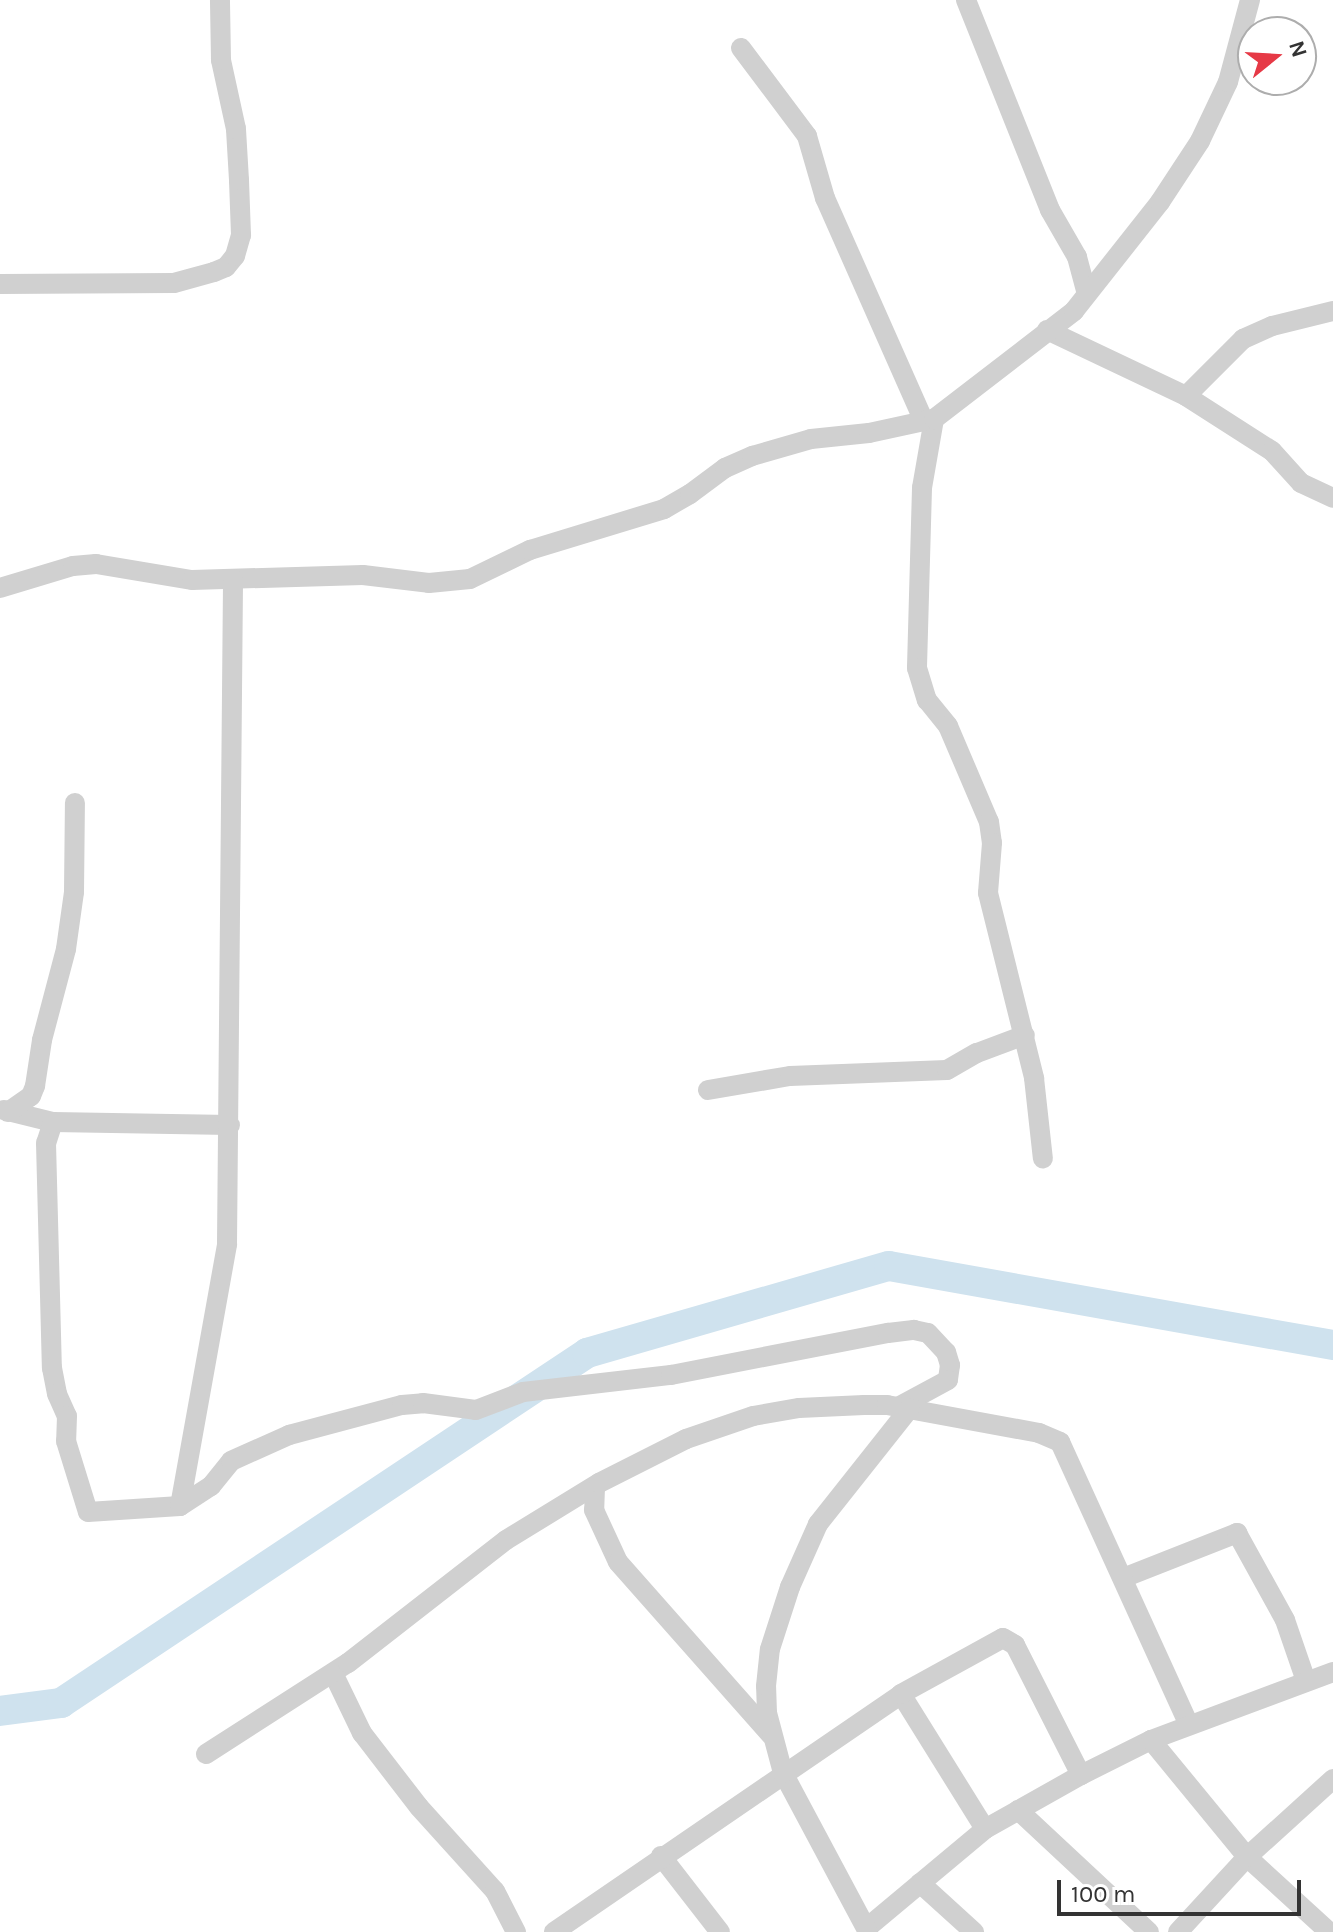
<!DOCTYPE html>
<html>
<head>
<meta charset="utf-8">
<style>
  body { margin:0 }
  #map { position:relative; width:1333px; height:1932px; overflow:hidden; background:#fff; font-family:Karla,sans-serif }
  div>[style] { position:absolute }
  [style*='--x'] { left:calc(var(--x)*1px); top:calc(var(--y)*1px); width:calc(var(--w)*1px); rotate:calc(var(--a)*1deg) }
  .river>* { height:30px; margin:-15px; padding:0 15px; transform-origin:15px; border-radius:15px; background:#cfe2ee }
  .minor>* { height:20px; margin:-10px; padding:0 10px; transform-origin:10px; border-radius:10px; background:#d0d0d0 }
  span { translate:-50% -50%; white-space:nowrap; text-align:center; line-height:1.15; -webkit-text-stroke:8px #fff; paint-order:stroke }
  .north { position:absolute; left:1237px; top:16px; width:80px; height:80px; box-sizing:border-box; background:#fff; border:2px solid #adadad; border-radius:50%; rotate:72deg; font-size:22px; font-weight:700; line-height:32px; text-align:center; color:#333 }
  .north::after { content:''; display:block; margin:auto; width:28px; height:36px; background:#e63946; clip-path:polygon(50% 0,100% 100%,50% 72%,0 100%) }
  .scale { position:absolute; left:1057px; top:1880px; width:244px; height:36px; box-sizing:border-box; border:4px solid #333; border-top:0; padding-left:10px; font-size:24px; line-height:28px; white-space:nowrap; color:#333; -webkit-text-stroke:6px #fff; paint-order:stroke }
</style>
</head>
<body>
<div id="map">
  <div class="river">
    <div style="--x:0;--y:1711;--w:62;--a:-7.5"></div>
    <div style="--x:61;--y:1703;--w:632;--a:-33.64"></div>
    <div style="--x:587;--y:1353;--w:314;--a:-16.1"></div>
    <div style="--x:889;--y:1266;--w:451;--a:10.1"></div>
  </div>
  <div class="minor">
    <div style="--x:966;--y:0;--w:226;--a:68.2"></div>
    <div style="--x:1050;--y:210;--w:54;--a:60.1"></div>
    <div style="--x:1077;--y:257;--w:38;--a:75"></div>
    <div style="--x:741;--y:48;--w:110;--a:53.1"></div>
    <div style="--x:807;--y:136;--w:65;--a:73.8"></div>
    <div style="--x:825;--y:198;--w:244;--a:66.1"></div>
    <div style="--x:0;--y:284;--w:174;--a:-0.3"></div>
    <div style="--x:174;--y:283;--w:41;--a:-15.4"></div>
    <div style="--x:214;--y:272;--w:13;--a:-23"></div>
    <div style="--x:226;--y:267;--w:14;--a:-51"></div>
    <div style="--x:235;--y:256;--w:22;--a:-74"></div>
    <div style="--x:241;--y:235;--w:55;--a:-92.1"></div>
    <div style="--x:239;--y:180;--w:51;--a:-93.4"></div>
    <div style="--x:236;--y:129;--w:71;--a:-102.3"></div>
    <div style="--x:221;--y:60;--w:60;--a:-91"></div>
    <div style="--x:1047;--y:330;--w:154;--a:25.4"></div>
    <div style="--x:1186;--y:396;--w:102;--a:32.6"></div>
    <div style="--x:1272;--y:451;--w:43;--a:47.8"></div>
    <div style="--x:1301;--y:483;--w:35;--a:25"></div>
    <div style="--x:1186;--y:396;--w:81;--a:-45"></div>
    <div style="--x:1243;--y:339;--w:32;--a:-24"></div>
    <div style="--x:1272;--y:326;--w:63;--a:-13.8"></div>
    <div style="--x:934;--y:419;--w:70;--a:99.9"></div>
    <div style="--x:922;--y:488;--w:180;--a:91.6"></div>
    <div style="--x:917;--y:668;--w:34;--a:73"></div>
    <div style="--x:927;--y:700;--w:33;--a:51"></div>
    <div style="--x:948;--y:726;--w:104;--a:66.9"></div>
    <div style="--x:989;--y:822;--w:21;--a:82"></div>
    <div style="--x:992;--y:843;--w:50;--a:94.6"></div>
    <div style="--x:988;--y:893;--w:191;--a:76"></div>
    <div style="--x:1034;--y:1078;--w:81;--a:83.7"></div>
    <div style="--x:0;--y:588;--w:76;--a:-16.8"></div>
    <div style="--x:73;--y:566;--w:23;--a:-5"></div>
    <div style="--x:96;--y:564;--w:97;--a:9.5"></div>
    <div style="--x:192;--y:580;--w:171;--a:-1.7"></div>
    <div style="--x:363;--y:575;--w:66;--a:6.9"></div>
    <div style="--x:429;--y:583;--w:41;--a:-5.6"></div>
    <div style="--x:470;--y:579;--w:67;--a:-25.8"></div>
    <div style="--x:530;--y:550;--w:140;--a:-17"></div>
    <div style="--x:664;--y:509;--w:30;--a:-30"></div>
    <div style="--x:690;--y:494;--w:44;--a:-36.6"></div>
    <div style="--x:725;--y:468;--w:30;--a:-24"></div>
    <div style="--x:752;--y:456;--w:61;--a:-16.1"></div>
    <div style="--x:811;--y:439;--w:58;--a:-5.9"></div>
    <div style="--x:869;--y:433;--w:66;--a:-12.2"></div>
    <div style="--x:934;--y:419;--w:177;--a:-37.6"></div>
    <div style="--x:1074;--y:311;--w:139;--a:-51.7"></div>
    <div style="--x:1160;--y:202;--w:73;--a:-56.7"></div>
    <div style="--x:1200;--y:141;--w:65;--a:-64.6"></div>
    <div style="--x:1228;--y:82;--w:85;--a:-75"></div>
    <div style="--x:708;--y:1090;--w:83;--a:-9.7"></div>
    <div style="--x:790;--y:1076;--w:157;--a:-2.2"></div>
    <div style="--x:947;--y:1070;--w:34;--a:-30"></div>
    <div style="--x:977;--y:1053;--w:51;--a:-20.6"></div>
    <div style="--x:4;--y:1110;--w:50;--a:13.8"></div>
    <div style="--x:53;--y:1122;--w:177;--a:1"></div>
    <div style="--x:8;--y:1112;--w:28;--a:-35"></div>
    <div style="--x:31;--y:1096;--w:11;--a:-68"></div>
    <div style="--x:35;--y:1086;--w:47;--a:-81.3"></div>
    <div style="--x:42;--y:1040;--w:94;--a:-75.2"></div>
    <div style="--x:66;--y:949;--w:58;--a:-82"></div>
    <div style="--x:74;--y:892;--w:89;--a:-89.4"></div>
    <div style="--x:53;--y:1122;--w:22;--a:108"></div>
    <div style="--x:46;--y:1143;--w:225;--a:88.5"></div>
    <div style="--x:52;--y:1368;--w:26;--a:79"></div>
    <div style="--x:57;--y:1394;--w:24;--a:66"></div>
    <div style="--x:67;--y:1416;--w:25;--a:92"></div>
    <div style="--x:66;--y:1441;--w:74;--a:72.8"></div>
    <div style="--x:88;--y:1512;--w:92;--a:-3.7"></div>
    <div style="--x:180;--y:1506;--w:37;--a:-33"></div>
    <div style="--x:211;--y:1486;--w:32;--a:-51"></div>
    <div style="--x:231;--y:1461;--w:64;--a:-24.1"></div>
    <div style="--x:289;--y:1435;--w:117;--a:-14.9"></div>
    <div style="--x:402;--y:1405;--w:21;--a:-5"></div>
    <div style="--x:423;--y:1403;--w:53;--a:7.5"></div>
    <div style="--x:476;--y:1410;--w:50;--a:-21"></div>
    <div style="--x:523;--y:1392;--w:149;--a:-6.6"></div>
    <div style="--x:671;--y:1375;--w:221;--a:-11"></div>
    <div style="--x:888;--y:1333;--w:26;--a:-7"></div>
    <div style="--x:914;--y:1330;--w:14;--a:12"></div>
    <div style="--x:928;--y:1333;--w:26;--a:47"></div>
    <div style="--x:946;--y:1352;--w:14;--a:73"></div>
    <div style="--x:950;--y:1365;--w:15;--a:98"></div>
    <div style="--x:948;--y:1380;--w:57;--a:151.6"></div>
    <div style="--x:595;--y:1487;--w:23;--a:92"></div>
    <div style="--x:594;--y:1510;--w:57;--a:65.2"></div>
    <div style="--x:618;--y:1562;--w:231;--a:48.5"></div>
    <div style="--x:180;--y:1506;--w:266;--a:-79.8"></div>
    <div style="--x:227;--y:1244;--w:665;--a:-89.48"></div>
    <div style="--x:1123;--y:1578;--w:123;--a:-21.5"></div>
    <div style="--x:1237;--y:1533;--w:99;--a:61.1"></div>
    <div style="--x:1285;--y:1620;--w:65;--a:71"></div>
    <div style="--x:333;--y:1673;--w:67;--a:64.2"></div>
    <div style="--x:362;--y:1733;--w:93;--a:52.4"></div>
    <div style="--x:419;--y:1807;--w:113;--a:47.9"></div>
    <div style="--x:495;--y:1891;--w:46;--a:62.9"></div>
    <div style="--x:901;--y:1694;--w:159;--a:58.1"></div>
    <div style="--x:1151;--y:1740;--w:151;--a:50.6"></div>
    <div style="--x:1247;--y:1857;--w:111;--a:42.4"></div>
    <div style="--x:206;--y:1754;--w:169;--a:-32.7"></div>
    <div style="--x:348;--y:1663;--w:200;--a:-37.9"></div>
    <div style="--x:506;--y:1540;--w:109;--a:-31.5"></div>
    <div style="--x:599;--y:1483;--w:97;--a:-26.8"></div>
    <div style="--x:686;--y:1439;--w:71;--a:-18.9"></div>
    <div style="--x:753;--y:1416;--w:47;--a:-9.9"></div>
    <div style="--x:799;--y:1408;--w:65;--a:-2.6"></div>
    <div style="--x:864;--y:1405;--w:23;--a:0"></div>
    <div style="--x:887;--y:1405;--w:155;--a:10.4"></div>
    <div style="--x:1039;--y:1433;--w:23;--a:23"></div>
    <div style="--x:1060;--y:1442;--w:311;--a:65.5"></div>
    <div style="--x:1018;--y:1810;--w:179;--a:43"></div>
    <div style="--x:661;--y:1856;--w:96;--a:52.2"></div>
    <div style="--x:920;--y:1883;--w:73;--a:42.2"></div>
    <div style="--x:868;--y:1927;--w:153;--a:-39.9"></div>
    <div style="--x:985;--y:1829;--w:110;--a:-29.4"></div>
    <div style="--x:1081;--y:1775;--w:78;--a:-26.6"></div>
    <div style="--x:1151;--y:1740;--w:194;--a:-20.5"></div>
    <div style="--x:554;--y:1932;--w:421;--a:-34.4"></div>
    <div style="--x:901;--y:1694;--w:116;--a:-28.8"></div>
    <div style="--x:1003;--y:1638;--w:14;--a:30"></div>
    <div style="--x:1015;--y:1645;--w:146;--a:63.1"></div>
    <div style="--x:868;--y:1932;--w:180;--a:-118.1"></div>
    <div style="--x:783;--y:1773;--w:62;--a:-104.9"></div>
    <div style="--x:767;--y:1713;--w:27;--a:-92"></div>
    <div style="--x:766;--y:1686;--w:37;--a:-84"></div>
    <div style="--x:770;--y:1649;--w:65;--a:-72.1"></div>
    <div style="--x:790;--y:1587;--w:69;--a:-66"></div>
    <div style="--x:818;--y:1524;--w:147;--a:-51.6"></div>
    <div style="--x:1178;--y:1932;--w:102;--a:-47.4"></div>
    <div style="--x:1247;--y:1857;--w:116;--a:-42.2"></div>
  </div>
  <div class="north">N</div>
  <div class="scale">100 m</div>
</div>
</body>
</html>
